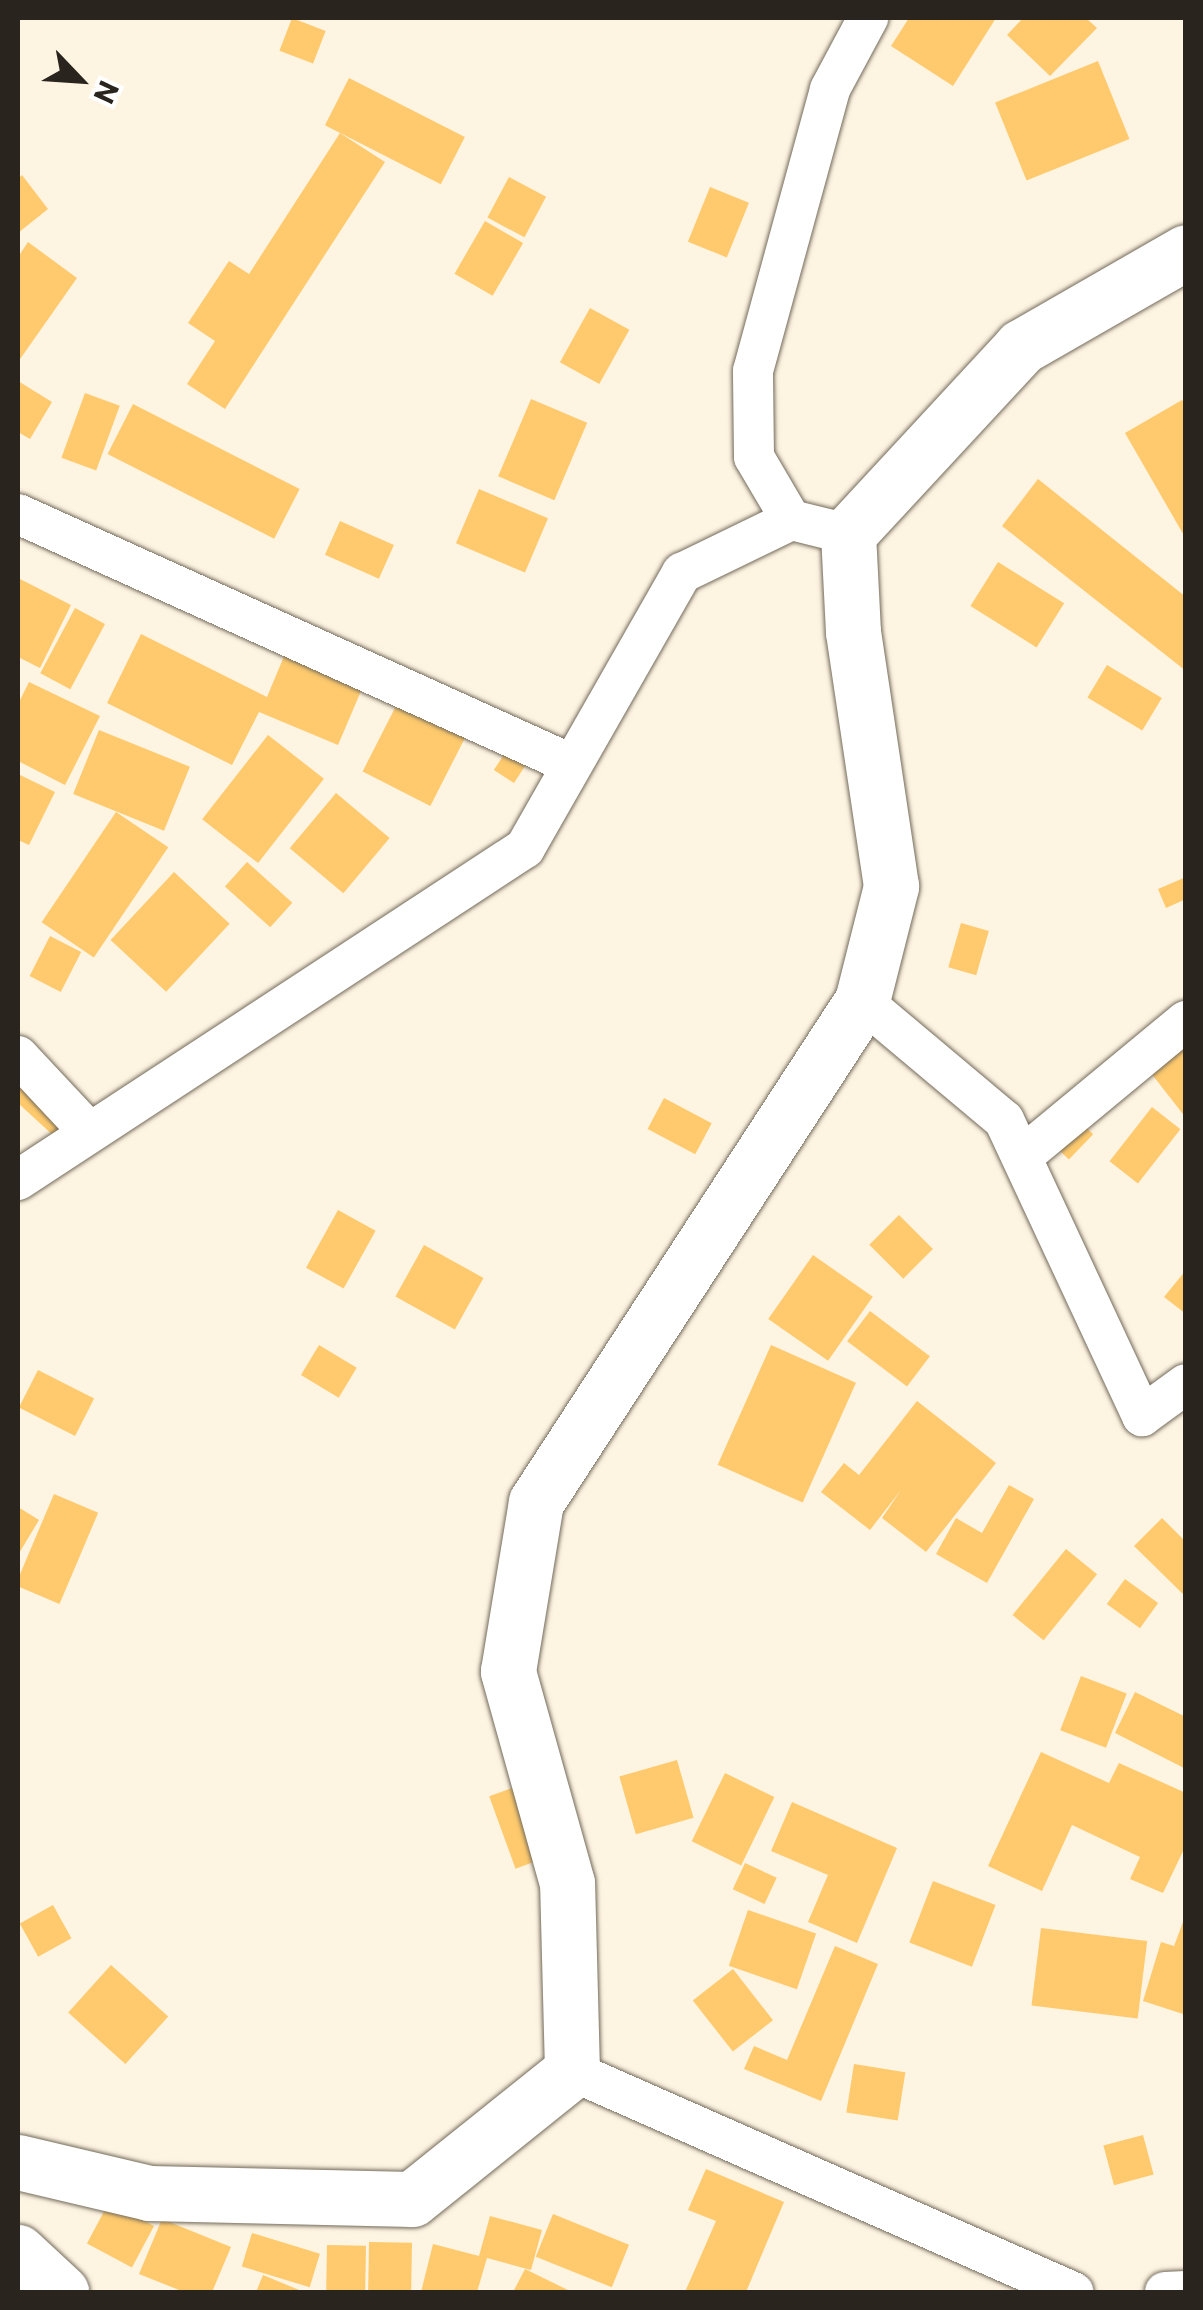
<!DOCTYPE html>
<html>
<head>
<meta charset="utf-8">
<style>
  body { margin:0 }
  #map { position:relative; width:1203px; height:2310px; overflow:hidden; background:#fef4e2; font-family:Commissioner,sans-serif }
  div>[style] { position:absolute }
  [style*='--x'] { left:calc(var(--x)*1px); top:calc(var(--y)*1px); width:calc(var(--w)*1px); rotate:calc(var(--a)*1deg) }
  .building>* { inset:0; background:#feca6d; transform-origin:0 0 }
  .roads { filter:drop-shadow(0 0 2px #736a5b) drop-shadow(0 0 2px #736a5b) }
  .street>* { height:40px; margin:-20px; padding:0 20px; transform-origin:20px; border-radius:20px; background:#fff }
  .secondary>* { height:55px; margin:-27.5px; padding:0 27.5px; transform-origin:27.5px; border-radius:27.5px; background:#fff }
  span { translate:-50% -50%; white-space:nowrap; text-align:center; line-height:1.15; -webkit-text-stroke:9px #fff; paint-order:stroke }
  .frame { position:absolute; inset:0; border:20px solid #29251e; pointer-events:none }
  .north { position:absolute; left:30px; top:30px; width:100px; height:100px; -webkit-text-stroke:8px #fff; paint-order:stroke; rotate:115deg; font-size:28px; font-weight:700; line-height:40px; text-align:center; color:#29251e }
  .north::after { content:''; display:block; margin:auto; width:35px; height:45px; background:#29251e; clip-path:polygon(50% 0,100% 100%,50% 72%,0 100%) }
</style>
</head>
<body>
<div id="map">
  <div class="building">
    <div style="left:292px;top:18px;width:36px;height:35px;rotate:21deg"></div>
    <div style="clip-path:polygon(909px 18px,996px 18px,953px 86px,891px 46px)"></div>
    <div style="clip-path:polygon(1023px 18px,1086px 18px,1097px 28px,1050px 76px,1007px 35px)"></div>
    <div style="left:1098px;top:61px;width:84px;height:111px;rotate:68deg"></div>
    <div style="left:349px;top:78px;width:130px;height:53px;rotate:27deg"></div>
    <div style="clip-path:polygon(340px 133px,385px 162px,225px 409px,187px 384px,215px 341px,188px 323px,229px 261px,249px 274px)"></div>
    <div style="clip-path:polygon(22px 175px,48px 209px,18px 233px,18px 179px)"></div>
    <div style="left:509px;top:177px;width:42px;height:46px;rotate:28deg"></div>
    <div style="left:710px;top:187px;width:42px;height:59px;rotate:22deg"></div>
    <div style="left:485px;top:221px;width:44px;height:61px;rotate:30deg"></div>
    <div style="clip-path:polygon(28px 242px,77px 278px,18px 362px,18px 257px)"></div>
    <div style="left:590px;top:308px;width:45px;height:62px;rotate:29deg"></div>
    <div style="clip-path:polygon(18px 381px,52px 402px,30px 439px,18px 432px)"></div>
    <div style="left:85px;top:393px;width:37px;height:69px;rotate:20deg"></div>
    <div style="left:531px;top:399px;width:61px;height:84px;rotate:23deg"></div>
    <div style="clip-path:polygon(1182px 400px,1186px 406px,1186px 539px,1125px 433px)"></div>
    <div style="left:133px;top:404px;width:187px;height:56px;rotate:27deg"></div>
    <div style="clip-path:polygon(1038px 479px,1186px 597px,1186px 671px,1002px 526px)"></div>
    <div style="left:479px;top:489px;width:75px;height:59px;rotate:23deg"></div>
    <div style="left:340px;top:521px;width:59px;height:37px;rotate:24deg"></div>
    <div style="left:998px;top:562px;width:78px;height:52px;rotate:32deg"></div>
    <div style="clip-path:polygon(18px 578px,71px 605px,40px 668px,18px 657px)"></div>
    <div style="left:75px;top:608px;width:34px;height:74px;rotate:28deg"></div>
    <div style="clip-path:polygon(295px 630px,373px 663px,338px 745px,259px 712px,232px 765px,107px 703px,141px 634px,267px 697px)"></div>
    <div style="left:1107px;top:665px;width:64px;height:38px;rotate:31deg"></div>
    <div style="clip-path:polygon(29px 682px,100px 716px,65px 785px,18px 761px,18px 704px)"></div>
    <div style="left:398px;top:702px;width:76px;height:78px;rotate:27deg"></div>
    <div style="left:99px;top:730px;width:98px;height:69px;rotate:22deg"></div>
    <div style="left:268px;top:735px;width:71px;height:107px;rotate:38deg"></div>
    <div style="left:514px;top:739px;width:24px;height:37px;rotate:33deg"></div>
    <div style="clip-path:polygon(18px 774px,55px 792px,29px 845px,18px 840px)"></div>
    <div style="left:336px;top:793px;width:70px;height:72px;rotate:40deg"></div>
    <div style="left:116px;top:812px;width:63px;height:133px;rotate:34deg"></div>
    <div style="left:247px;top:862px;width:61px;height:33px;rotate:42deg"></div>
    <div style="left:174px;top:872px;width:76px;height:93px;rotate:43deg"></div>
    <div style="clip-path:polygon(1186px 877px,1186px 899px,1166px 908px,1158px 889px)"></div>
    <div style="left:961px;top:923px;width:29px;height:46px;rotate:16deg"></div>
    <div style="left:50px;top:936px;width:35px;height:45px;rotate:27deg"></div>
    <div style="clip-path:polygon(1186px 1038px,1186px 1118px,1147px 1068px)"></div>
    <div style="clip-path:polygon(18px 1043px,86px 1104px,56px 1138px,18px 1103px)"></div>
    <div style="left:664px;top:1098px;width:54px;height:35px;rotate:28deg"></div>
    <div style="left:1152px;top:1107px;width:36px;height:69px;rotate:38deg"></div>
    <div style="left:1068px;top:1110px;width:35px;height:35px;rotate:44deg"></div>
    <div style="left:338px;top:1210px;width:43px;height:66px;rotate:29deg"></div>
    <div style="left:899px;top:1215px;width:48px;height:42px;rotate:45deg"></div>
    <div style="left:424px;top:1245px;width:68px;height:59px;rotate:29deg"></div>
    <div style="left:813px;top:1255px;width:73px;height:78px;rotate:35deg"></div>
    <div style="clip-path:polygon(1186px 1270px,1186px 1314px,1164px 1297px)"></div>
    <div style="left:870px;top:1311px;width:75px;height:38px;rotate:37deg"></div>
    <div style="left:319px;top:1345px;width:44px;height:35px;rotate:31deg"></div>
    <div style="left:771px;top:1345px;width:93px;height:131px;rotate:24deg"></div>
    <div style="left:38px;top:1370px;width:63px;height:42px;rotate:27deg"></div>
    <div style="clip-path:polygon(917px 1401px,996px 1463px,926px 1552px,882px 1518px,901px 1490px,870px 1530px,821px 1492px,844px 1463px,859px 1475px)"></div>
    <div style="clip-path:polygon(1009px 1485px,1034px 1499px,987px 1583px,936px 1554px,956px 1518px,982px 1533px)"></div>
    <div style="left:54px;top:1494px;width:48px;height:99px;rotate:23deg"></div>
    <div style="clip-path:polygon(18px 1507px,39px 1520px,18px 1555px)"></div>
    <div style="clip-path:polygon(1162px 1518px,1186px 1542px,1186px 1597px,1134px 1546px)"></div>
    <div style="left:1066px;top:1549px;width:40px;height:85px;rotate:39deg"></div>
    <div style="left:1125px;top:1579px;width:41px;height:31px;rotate:36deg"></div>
    <div style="left:1081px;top:1676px;width:49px;height:58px;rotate:21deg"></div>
    <div style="clip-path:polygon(1135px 1692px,1186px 1717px,1186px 1769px,1115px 1733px)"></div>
    <div style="clip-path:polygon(1041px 1752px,1109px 1783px,1119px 1763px,1186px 1793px,1186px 1845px,1163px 1893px,1130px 1879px,1140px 1857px,1072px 1825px,1042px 1891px,988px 1866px)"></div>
    <div style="left:677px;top:1760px;width:60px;height:60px;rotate:74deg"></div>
    <div style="left:725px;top:1773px;width:55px;height:76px;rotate:26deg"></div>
    <div style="left:523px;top:1784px;width:77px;height:36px;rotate:70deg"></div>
    <div style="clip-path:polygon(792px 1802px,897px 1848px,857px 1943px,808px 1922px,828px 1875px,771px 1851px)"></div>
    <div style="left:745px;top:1863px;width:35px;height:29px;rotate:25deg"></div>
    <div style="left:933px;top:1881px;width:67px;height:66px;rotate:21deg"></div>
    <div style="left:53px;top:1905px;width:38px;height:38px;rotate:61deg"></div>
    <div style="left:748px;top:1910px;width:72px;height:59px;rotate:19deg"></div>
    <div style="clip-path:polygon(1186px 1914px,1186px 2005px,1183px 2014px,1143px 2001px,1161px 1942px,1174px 1946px)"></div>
    <div style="left:1041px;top:1928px;width:107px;height:78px;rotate:7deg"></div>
    <div style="clip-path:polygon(835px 1946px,878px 1964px,821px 2101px,744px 2069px,754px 2046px,787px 2060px)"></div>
    <div style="left:111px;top:1965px;width:77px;height:64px;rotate:42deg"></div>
    <div style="left:733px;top:1969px;width:65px;height:51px;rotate:52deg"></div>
    <div style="left:854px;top:2064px;width:52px;height:49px;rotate:9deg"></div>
    <div style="left:1143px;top:2135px;width:41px;height:41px;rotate:75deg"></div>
    <div style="clip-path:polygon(706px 2169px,784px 2202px,746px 2292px,685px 2292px,716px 2221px,688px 2210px)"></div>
    <div style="left:109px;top:2202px;width:51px;height:47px;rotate:28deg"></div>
    <div style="left:553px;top:2214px;width:82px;height:46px;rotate:22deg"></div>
    <div style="clip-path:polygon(490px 2216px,542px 2230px,531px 2270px,487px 2258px,477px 2292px,421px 2292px,433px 2244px,479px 2256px)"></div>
    <div style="clip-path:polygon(162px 2219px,231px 2247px,212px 2292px,184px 2292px,139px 2274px)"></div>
    <div style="left:252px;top:2233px;width:71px;height:35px;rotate:17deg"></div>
    <div style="left:369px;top:2242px;width:43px;height:50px;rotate:1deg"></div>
    <div style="left:327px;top:2245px;width:39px;height:47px;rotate:1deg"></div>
    <div style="clip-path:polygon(525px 2269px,572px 2292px,513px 2292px)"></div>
    <div style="clip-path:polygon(263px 2275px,304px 2292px,256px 2292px)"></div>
  </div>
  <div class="roads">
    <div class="street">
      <div style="--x:18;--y:514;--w:607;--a:24.33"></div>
      <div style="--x:848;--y:534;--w:59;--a:-166.2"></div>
      <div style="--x:791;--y:520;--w:73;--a:-120.4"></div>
      <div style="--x:754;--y:457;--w:86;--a:-90.7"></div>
      <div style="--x:753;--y:371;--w:292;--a:-74.7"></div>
      <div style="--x:830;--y:89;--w:81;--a:-61.8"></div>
      <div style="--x:862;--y:1001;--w:185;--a:40"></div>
      <div style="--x:1004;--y:1120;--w:327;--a:65"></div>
      <div style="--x:1142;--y:1416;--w:54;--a:-36"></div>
      <div style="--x:18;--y:1056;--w:104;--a:46.9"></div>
      <div style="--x:1025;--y:1154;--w:209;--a:-39.6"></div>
      <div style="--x:18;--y:1180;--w:606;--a:-33.22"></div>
      <div style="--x:525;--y:848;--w:317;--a:-60.3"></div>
      <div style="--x:682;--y:573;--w:121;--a:-25.9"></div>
      <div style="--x:572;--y:2071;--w:548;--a:23.8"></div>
      <div style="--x:1165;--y:2292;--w:21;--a:-3"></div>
    </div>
    <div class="secondary">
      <div style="--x:18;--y:2162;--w:135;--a:13.3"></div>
      <div style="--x:149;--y:2193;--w:263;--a:1.3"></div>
      <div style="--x:412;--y:2199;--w:205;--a:-38.7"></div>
      <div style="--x:572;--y:2071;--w:188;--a:-91.5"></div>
      <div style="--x:567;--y:1883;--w:220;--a:-105.6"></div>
      <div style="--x:508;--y:1671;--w:171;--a:-80.6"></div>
      <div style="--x:536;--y:1502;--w:598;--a:-56.95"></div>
      <div style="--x:862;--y:1001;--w:119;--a:-75.8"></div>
      <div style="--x:891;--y:886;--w:257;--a:-98.5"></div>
      <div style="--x:853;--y:632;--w:98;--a:-92.9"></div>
      <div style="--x:848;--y:534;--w:255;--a:-47.2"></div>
      <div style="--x:1021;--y:347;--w:190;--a:-29.9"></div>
      <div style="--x:18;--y:2252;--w:59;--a:42.9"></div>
    </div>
  </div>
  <div class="frame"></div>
  <div class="north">N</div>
</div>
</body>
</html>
